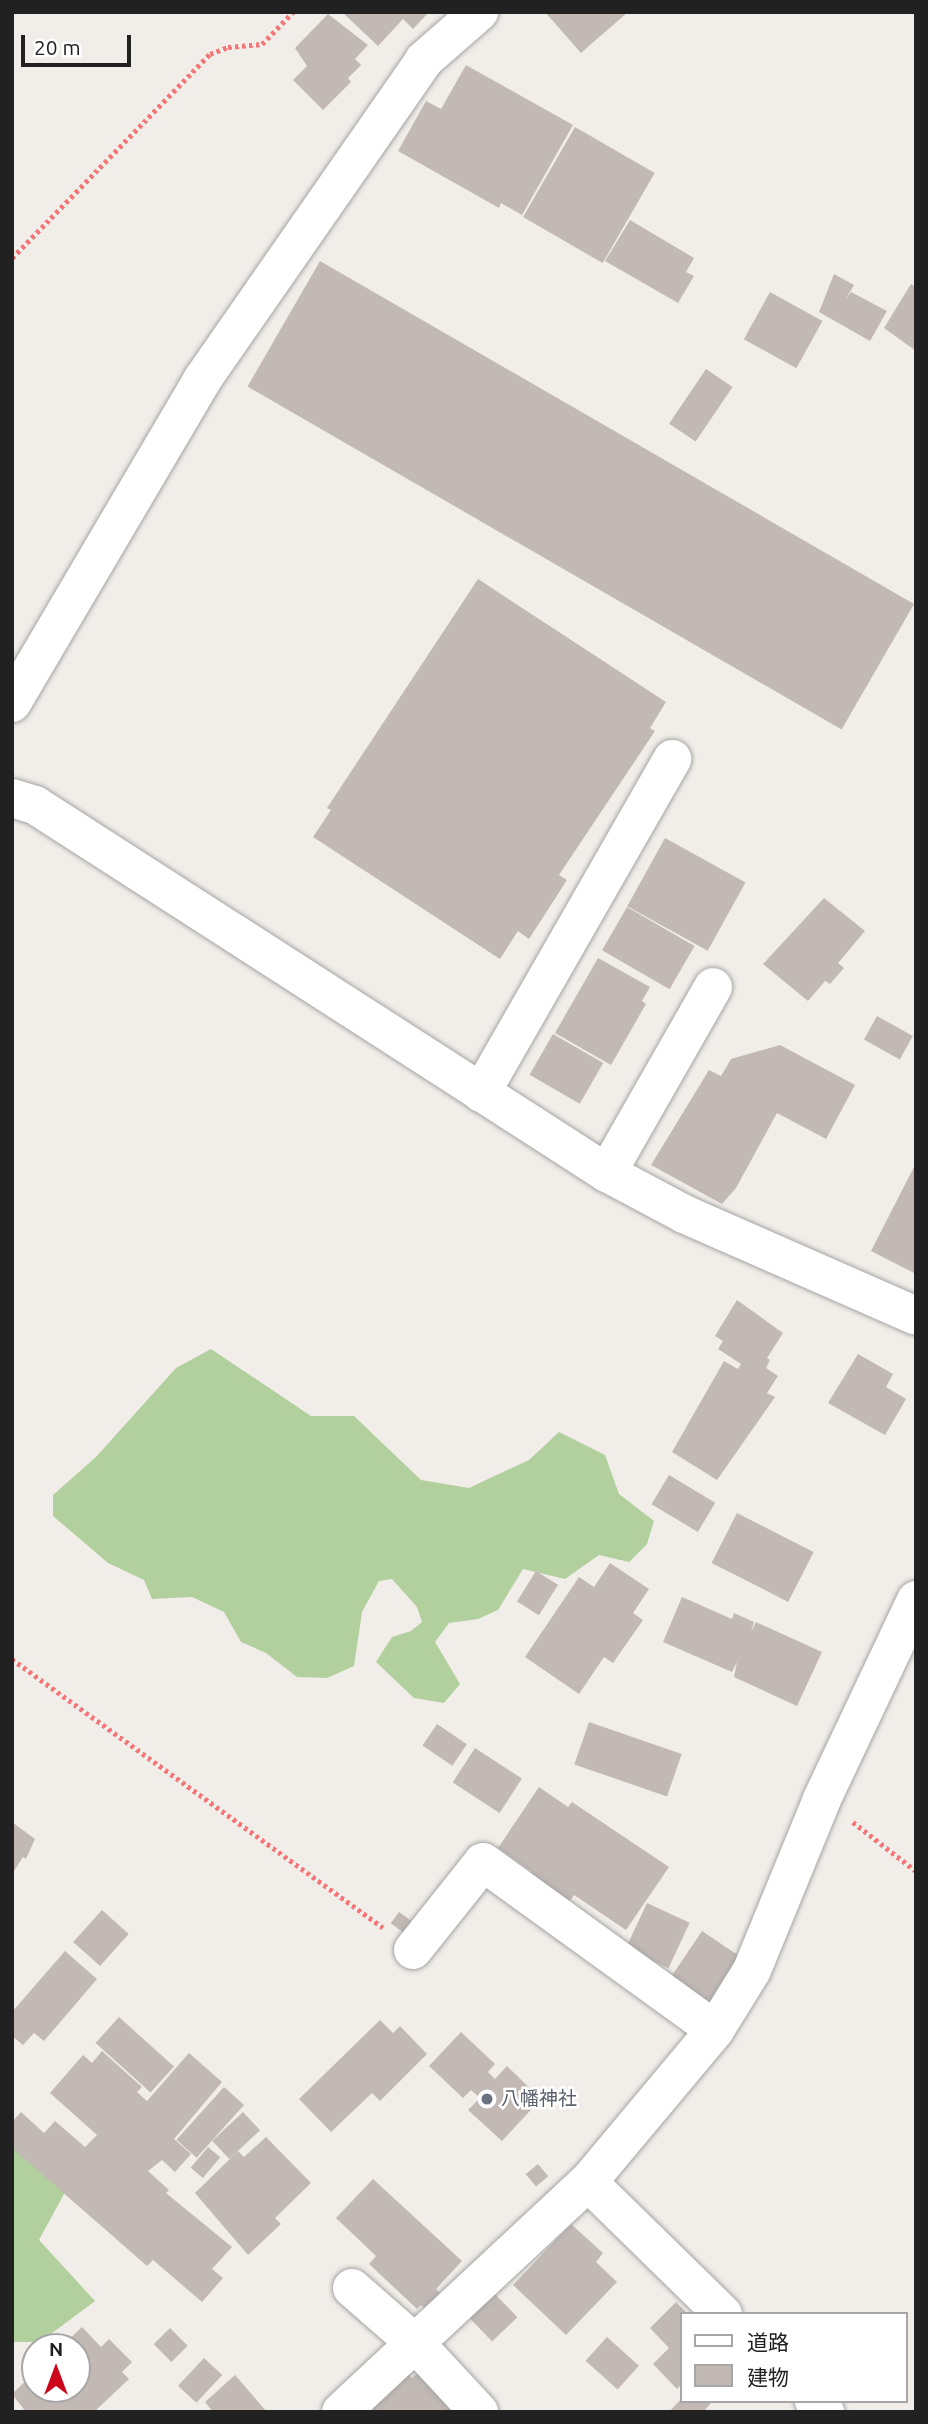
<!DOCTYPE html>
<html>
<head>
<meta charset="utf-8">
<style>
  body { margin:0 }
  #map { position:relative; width:928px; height:2424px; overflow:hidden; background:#f1ede8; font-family:Ubuntu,"Noto Sans JP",sans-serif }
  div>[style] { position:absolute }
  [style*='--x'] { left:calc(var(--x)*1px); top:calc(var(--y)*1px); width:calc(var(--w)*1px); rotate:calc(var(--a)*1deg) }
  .forest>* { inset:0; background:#b2cf9e }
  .building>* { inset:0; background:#c2b9b5; transform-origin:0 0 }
  .path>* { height:4.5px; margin-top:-2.25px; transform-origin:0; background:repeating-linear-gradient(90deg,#f67576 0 3.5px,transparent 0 7px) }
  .roads { filter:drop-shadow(0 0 2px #a5a5a5) drop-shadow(0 0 2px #a5a5a5) }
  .minor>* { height:38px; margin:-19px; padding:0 19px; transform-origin:19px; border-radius:19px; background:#fff }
  .dots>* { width:19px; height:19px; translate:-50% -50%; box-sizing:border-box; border:4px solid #fff; border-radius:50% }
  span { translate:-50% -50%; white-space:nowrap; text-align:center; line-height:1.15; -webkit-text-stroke:5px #fff; paint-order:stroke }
  .worship-label { font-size:19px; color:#5b616d }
  .left { translate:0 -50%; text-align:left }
  .frame { position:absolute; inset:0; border:14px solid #212121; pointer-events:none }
  .legend { position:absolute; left:680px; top:2312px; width:228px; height:91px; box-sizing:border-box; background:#fff; border:2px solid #a6a6a6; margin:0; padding:9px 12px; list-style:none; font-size:21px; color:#212121 }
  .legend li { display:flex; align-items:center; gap:14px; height:35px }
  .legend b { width:35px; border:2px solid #a6a6a6 }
  .north { position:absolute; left:21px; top:2333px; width:70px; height:70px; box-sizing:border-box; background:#fff; border:2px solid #a6a6a6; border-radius:50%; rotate:0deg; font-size:19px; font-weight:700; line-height:28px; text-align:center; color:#212121 }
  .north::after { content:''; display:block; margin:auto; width:24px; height:32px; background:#cc071c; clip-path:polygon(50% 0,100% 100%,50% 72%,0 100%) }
  .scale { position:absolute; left:21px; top:35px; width:110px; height:32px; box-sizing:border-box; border:4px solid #212121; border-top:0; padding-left:9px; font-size:21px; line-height:24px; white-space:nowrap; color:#212121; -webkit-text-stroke:5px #fff; paint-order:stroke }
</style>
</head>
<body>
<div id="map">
  <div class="forest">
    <div style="clip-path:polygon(211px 1349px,311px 1416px,354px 1416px,421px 1480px,469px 1488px,529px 1460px,559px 1432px,605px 1455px,619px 1494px,654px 1521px,647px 1544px,629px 1562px,599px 1555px,565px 1579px,523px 1569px,498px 1610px,478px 1619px,449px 1623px,435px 1642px,460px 1684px,444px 1703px,414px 1698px,376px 1662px,392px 1637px,411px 1631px,422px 1622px,417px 1607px,392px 1579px,379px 1581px,362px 1612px,354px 1666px,327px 1678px,297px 1677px,266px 1653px,241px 1642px,224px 1612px,192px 1597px,152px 1599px,144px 1580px,108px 1563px,53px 1516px,53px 1495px,96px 1457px,176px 1368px)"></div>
    <div style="clip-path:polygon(12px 2128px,71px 2181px,39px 2240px,95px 2301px,40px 2342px,12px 2342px)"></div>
  </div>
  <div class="building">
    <div style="clip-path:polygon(342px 12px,429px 12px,413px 29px,403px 19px,378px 46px)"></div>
    <div style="clip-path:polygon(545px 12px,628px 12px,581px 53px)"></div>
    <div style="clip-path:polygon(328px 14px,368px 45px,355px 59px,361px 65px,348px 78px,351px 82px,323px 110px,293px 80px,307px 66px,295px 48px)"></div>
    <div style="clip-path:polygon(466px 65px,573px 125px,522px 215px,501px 203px,499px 208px,398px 151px,426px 101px,441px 109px)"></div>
    <div style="left:575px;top:127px;width:92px;height:104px;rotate:30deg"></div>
    <div style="clip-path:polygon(630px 220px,694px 258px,686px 272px,694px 276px,678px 303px,605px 261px)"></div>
    <div style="left:320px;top:261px;width:686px;height:145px;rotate:30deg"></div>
    <div style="clip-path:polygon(834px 274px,854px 285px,845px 300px,851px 292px,887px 311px,870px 341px,819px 312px)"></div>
    <div style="clip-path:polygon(911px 284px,916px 287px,916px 351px,884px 328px)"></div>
    <div style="left:770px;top:292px;width:60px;height:54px;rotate:29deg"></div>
    <div style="left:706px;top:369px;width:32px;height:66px;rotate:34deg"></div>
    <div style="clip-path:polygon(478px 579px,666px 702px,650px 728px,655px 731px,559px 875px,567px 880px,529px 939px,518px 931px,500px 959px,313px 837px,331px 810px,327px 808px)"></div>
    <div style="left:665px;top:838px;width:92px;height:78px;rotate:29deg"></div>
    <div style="clip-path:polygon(824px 898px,865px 931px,838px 963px,844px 968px,830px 984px,825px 981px,808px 1001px,763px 964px)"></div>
    <div style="left:627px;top:907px;width:78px;height:50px;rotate:30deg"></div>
    <div style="clip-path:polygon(598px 958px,650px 987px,642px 1001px,646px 1004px,611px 1065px,555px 1033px)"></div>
    <div style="left:877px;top:1016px;width:41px;height:27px;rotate:29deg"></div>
    <div style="left:553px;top:1034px;width:58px;height:47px;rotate:30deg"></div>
    <div style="clip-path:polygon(780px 1045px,855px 1085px,826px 1139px,777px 1113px,736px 1188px,722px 1204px,651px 1165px,709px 1070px,721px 1076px,731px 1059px)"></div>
    <div style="clip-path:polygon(916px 1163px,916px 1274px,871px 1251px)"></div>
    <div style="clip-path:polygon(737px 1300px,783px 1333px,767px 1358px,770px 1360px,766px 1368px,778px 1376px,767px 1393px,775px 1397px,717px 1480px,672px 1452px,724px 1361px,738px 1369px,741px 1364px,718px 1349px,723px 1341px,715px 1336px)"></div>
    <div style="clip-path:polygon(858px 1354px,893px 1374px,886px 1387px,906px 1399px,885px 1435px,828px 1403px)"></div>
    <div style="left:669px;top:1475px;width:54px;height:34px;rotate:31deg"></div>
    <div style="left:737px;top:1513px;width:86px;height:56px;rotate:27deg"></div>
    <div style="clip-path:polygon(610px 1563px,649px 1589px,633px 1613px,643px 1620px,613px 1663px,604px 1657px,579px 1694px,525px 1657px,579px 1577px,594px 1587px)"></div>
    <div style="left:536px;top:1571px;width:26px;height:36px;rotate:32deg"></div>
    <div style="clip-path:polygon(682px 1597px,732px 1619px,734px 1613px,754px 1622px,751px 1632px,756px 1622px,822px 1652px,797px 1706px,734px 1677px,737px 1662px,732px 1672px,663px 1642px)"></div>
    <div style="left:589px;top:1722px;width:98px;height:45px;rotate:19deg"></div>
    <div style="left:437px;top:1724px;width:36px;height:26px;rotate:34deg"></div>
    <div style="left:475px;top:1748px;width:56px;height:41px;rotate:33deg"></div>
    <div style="clip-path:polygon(539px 1787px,568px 1807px,572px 1802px,669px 1867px,626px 1930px,574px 1895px,566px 1906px,526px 1879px,531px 1871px,498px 1848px)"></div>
    <div style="clip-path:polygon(12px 1822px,35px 1839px,26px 1859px,23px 1857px,12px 1874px)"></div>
    <div style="left:647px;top:1903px;width:47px;height:50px;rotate:25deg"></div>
    <div style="left:102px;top:1910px;width:36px;height:43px;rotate:42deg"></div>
    <div style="left:399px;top:1912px;width:24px;height:14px;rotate:36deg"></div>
    <div style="left:702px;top:1931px;width:52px;height:57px;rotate:34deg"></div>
    <div style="clip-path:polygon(65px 1951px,97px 1979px,44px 2041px,34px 2033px,23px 2045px,12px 2036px,12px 2012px)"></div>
    <div style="left:119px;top:2017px;width:74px;height:35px;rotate:42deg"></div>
    <div style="clip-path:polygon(380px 2020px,393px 2033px,400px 2026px,427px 2054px,380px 2101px,372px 2093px,331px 2132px,299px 2099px)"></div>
    <div style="clip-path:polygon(461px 2032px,495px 2064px,488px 2072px,495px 2079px,507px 2066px,541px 2099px,502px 2141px,468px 2110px,480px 2098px,471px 2090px,463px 2098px,429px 2066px)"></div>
    <div style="clip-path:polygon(102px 2051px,142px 2087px,137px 2092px,147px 2101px,189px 2053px,222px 2082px,174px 2139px,191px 2154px,175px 2172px,162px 2160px,148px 2171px,169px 2190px,166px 2193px,232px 2247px,212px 2269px,223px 2278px,202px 2302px,153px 2260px,147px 2266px,12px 2148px,12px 2122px,21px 2112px,44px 2133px,55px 2121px,85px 2147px,97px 2135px,50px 2093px,83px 2055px,92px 2063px)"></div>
    <div style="left:224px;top:2087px;width:27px;height:71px;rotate:42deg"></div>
    <div style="left:243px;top:2112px;width:25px;height:42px;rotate:47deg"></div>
    <div style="clip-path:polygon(266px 2137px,311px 2183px,275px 2218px,281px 2224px,248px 2255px,195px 2193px,238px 2151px,244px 2157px)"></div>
    <div style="left:208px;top:2147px;width:16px;height:27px;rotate:40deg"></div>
    <div style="left:538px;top:2164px;width:16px;height:16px;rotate:50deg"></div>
    <div style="clip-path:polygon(373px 2179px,462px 2261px,436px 2289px,440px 2293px,425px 2309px,421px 2305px,417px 2309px,369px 2264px,376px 2256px,336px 2218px)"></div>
    <div style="clip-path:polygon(571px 2224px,603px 2253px,596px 2262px,617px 2282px,566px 2335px,513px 2285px)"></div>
    <div style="left:493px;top:2292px;width:35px;height:35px;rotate:46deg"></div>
    <div style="clip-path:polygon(676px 2302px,688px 2314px,681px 2314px,681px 2385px,677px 2389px,653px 2364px,669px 2348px,650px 2328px)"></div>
    <div style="clip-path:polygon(82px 2327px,101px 2347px,109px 2339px,132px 2362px,122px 2372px,129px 2379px,94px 2412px,26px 2412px,12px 2394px,35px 2372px,35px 2389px,77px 2389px,77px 2347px,61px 2347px)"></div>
    <div style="left:170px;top:2328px;width:25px;height:23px;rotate:45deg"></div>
    <div style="left:607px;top:2337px;width:43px;height:32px;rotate:42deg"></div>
    <div style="left:204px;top:2358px;width:25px;height:38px;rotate:43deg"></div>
    <div style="clip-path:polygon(405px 2370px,412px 2378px,418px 2373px,454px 2412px,374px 2412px,370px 2402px)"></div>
    <div style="clip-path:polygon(235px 2375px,267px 2412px,213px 2412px,205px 2402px)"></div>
    <div style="clip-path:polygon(681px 2399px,681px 2401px,713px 2401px,703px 2412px,669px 2412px)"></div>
  </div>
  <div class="path">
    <div style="--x:12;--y:258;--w:284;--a:-45.9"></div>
    <div style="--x:210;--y:54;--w:19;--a:-21"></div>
    <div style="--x:228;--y:47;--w:34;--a:-5"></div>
    <div style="--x:262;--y:44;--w:45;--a:-45.9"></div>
    <div style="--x:12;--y:1659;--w:458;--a:35.9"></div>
    <div style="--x:853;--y:1822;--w:80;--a:37.9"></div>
  </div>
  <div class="roads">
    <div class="minor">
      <div style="--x:12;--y:703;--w:375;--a:-59.5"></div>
      <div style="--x:202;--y:380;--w:389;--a:-55.2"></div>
      <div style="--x:424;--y:60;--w:73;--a:-41.1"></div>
      <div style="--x:12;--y:798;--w:24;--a:17"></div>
      <div style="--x:35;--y:805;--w:680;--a:32.76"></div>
      <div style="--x:607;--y:1173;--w:87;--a:28"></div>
      <div style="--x:684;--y:1214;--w:253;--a:23.7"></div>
      <div style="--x:481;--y:1093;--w:385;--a:-60.2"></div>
      <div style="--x:607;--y:1173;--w:214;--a:-60.3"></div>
      <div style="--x:413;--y:1950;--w:112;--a:-51.5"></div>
      <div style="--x:483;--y:1862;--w:286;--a:35.9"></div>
      <div style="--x:588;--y:2182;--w:189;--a:44.4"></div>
      <div style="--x:352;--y:2288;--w:85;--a:41.2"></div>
      <div style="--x:416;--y:2344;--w:93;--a:47.2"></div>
      <div style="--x:814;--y:2401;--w:16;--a:45"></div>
      <div style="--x:341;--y:2412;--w:338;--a:-43"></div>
      <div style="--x:588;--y:2182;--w:198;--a:-50.1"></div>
      <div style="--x:715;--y:2030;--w:70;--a:-58.3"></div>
      <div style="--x:752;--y:1970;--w:185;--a:-67.7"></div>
      <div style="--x:822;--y:1799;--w:220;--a:-64.7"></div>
    </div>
  </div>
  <div class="dots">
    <div style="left:487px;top:2099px;background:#6b7280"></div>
  </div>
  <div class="worship-label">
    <span class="left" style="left:501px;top:2099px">八幡神社</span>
  </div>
  <div class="frame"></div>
  <ul class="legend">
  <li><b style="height:9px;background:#fff"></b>道路</li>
  <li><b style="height:19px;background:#c2b9b5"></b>建物</li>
  </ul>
  <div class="north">N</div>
  <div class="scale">20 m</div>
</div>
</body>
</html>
